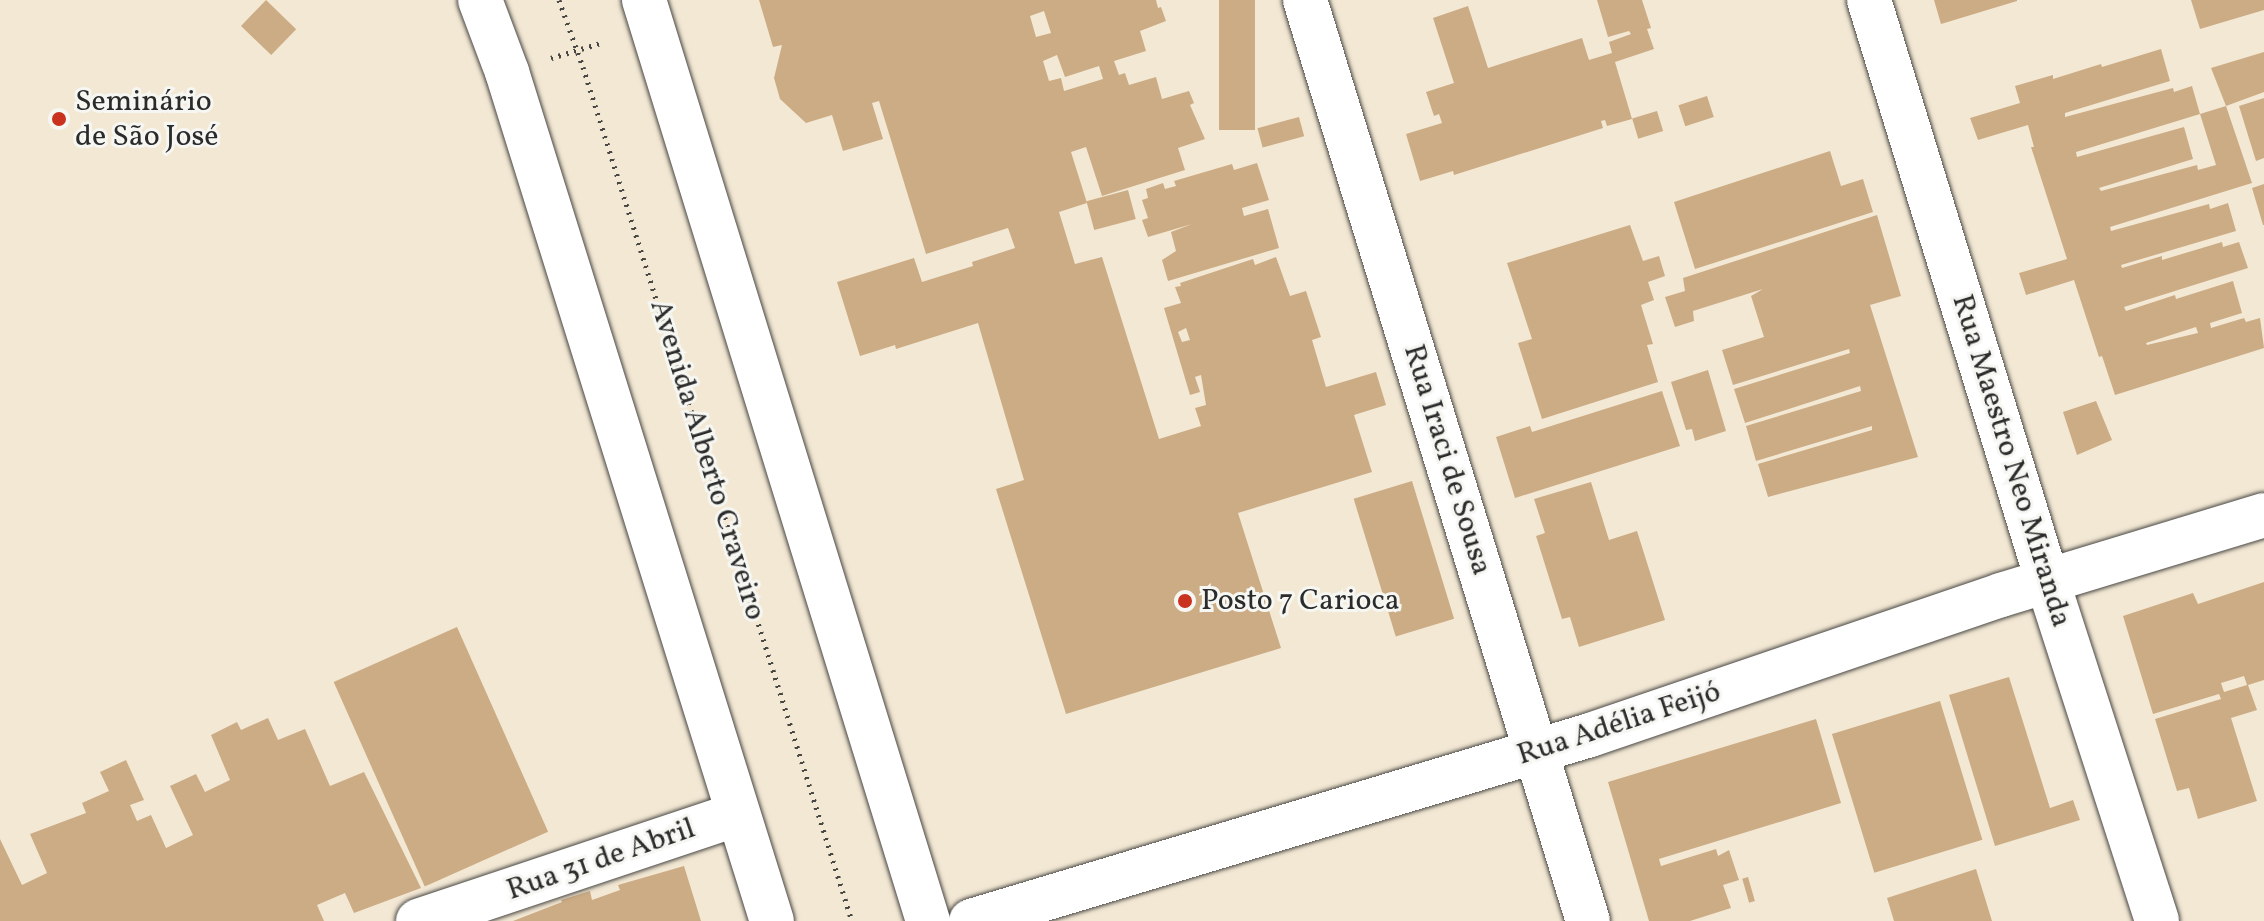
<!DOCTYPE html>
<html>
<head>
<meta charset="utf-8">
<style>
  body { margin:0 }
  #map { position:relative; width:2264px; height:921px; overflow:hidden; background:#f3e8d4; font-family:Vollkorn,serif }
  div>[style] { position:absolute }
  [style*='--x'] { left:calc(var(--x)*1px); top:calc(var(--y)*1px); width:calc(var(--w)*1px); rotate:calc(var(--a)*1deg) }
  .building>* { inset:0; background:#ccac85; transform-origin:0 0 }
  .path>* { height:5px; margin-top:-2.5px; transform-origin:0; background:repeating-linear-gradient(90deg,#494744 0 2px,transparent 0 8px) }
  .roads { filter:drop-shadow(0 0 2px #494744) drop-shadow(0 0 2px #494744) }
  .street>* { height:44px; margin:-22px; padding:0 22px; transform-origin:22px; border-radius:22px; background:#fff }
  .primary>* { height:44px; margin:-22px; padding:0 22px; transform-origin:22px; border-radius:22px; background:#fff }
  .dots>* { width:22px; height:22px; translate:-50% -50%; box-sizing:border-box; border:4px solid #f6f6f2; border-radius:50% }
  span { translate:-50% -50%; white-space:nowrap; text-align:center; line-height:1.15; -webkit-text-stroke:6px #f6f6f2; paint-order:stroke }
  .poi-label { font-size:30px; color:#2b2b2b }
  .left { translate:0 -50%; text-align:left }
  .street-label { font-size:30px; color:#2b2b2b }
</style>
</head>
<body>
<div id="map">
  <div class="building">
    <div style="left:266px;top:0;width:42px;height:36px;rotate:44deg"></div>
    <div style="clip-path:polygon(evenodd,759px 0,1156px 0,1158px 8px,1161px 7px,1166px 21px,1140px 31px,1146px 51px,1114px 61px,1119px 75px,1125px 73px,1129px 85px,1156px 77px,1162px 99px,1189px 91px,1194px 103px,1190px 105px,1205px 139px,1178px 148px,1185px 170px,1102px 196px,1086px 147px,1071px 152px,1087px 203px,1059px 212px,1075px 264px,1102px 257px,1159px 439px,1201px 426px,1195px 408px,1206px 405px,1201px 375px,1195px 377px,1200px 392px,1190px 395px,1164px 308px,1181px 303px,1175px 287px,1181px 286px,1180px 283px,1253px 259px,1255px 265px,1276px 257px,1290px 296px,1306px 291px,1321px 337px,1312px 340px,1326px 387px,1376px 372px,1386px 405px,1354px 415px,1372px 472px,1238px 513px,1281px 648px,1066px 714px,996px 489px,1024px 480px,978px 323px,896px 349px,895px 345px,860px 356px,837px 282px,914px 258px,922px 282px,973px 266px,972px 262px,1015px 248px,1008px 228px,926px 254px,879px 101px,872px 103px,883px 139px,843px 151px,832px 115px,806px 123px,780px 99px,774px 78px,782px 45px,773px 47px,759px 0,1044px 11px,1051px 33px,1036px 37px,1030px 16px,1044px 11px,759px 0,1057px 55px,1065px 77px,1099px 66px,1103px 79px,1064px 91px,1061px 78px,1049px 81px,1043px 61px,1057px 55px,759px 0,1186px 328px,1190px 340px,1182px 342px,1178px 332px,1186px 328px)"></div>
    <div style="left:1219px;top:0;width:36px;height:130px"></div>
    <div style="clip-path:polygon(1597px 0,1642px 0,1651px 28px,1647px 29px,1654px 49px,1615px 62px,1632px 119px,1607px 126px,1605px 120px,1601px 121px,1603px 128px,1454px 175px,1453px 171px,1420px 181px,1406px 134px,1442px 123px,1439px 114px,1434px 116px,1426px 92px,1454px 83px,1433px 18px,1468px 6px,1488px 68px,1582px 38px,1589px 60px,1612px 53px,1609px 42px,1631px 34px,1629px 31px,1608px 37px)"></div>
    <div style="clip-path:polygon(1934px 0,2017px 0,2017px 1px,1941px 24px)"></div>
    <div style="clip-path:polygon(2191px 0,2264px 0,2264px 10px,2200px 29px)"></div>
    <div style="clip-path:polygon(evenodd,2161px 49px,2170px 81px,2065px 113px,2065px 117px,2173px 88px,2174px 92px,2192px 86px,2200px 114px,2076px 152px,2077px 157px,2184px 127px,2193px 159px,2099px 188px,2101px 191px,2197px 165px,2198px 170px,2216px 165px,2200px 114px,2226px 106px,2252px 183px,2110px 227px,2111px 231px,2209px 204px,2210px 209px,2228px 203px,2236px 231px,2121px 265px,2122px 268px,2162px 256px,2162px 260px,2222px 242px,2223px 247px,2239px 242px,2248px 268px,2124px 307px,2126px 311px,2175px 295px,2176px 299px,2233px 281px,2242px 313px,2210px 323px,2211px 328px,2244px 318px,2246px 322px,2260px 318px,2264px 348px,2115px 395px,2102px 356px,2099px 357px,2074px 280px,2026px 295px,2019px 273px,2067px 259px,2031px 147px,2034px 147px,2028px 125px,1978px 140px,1970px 118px,2020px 103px,2015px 86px,2053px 75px,2053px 79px,2101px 64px,2102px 67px,2161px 49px,2196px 327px,2198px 333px,2147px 345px,2146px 343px,2196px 327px)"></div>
    <div style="clip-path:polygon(2264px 52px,2264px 92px,2226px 106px,2211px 68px)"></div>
    <div style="left:1707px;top:96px;width:22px;height:30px;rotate:72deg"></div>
    <div style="clip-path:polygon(2264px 98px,2264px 158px,2256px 161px,2239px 106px)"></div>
    <div style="left:1657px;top:111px;width:21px;height:26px;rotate:73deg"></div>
    <div style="left:1299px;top:117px;width:20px;height:43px;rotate:75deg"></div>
    <div style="clip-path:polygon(1830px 151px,1841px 186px,1863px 179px,1873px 212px,1695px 269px,1674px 202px)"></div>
    <div style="clip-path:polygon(1257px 163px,1269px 200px,1242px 208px,1244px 216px,1268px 209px,1279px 248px,1168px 281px,1162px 260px,1176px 251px,1171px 232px,1192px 224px,1148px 237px,1142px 220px,1148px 218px,1142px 200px,1148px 198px,1146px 189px,1163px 183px,1165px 189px,1176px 186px,1174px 181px,1232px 164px,1234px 170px)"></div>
    <div style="clip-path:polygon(2264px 184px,2264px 225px,2263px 225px,2252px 188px)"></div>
    <div style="left:1128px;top:190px;width:30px;height:43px;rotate:75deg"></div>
    <div style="clip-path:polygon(1877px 215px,1901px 296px,1870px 305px,1918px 457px,1768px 497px,1758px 464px,1872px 430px,1872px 426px,1756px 461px,1746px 426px,1861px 391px,1860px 386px,1745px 423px,1734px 389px,1850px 353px,1849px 349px,1733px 385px,1722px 350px,1764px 337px,1751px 296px,1763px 289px,1693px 311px,1694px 321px,1675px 327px,1665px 297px,1685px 291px,1683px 278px)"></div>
    <div style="clip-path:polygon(1630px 225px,1643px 261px,1659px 256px,1665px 276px,1648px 282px,1654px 300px,1641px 305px,1653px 344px,1647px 345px,1658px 382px,1542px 419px,1518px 343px,1532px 339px,1507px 263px)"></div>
    <div style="clip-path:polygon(1708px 370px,1726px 431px,1695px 441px,1692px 429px,1686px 430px,1671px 382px)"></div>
    <div style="clip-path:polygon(1662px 391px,1680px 446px,1515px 498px,1496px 437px,1530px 426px,1532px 432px)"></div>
    <div style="clip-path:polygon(2096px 401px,2112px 440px,2077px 455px,2063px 412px)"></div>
    <div style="left:1412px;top:481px;width:144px;height:61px;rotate:73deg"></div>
    <div style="clip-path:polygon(1591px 482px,1609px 540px,1637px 531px,1665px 620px,1579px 647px,1570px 617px,1562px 619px,1536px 536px,1545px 533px,1534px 499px)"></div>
    <div style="clip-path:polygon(evenodd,2264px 582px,2264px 680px,2248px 685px,2257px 710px,2231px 718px,2257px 801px,2198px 819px,2189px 788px,2177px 791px,2155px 719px,2221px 699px,2219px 694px,2153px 714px,2123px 616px,2193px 593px,2198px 604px,2264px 582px,2244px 676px,2247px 685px,2224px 692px,2221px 683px,2244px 676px)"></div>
    <div style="left:457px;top:627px;width:224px;height:135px;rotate:66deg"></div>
    <div style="clip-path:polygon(2009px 677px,2050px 808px,2073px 800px,2080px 820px,1995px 846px,1949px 695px)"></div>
    <div style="left:1940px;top:701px;width:145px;height:113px;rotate:73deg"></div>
    <div style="clip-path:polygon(268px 718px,278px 740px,305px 729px,330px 786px,364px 772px,421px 888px,354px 913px,345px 893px,317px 905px,324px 921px,0 921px,0 839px,22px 885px,47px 873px,30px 834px,86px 813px,82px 803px,109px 791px,100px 772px,126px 760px,144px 800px,130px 805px,137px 821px,151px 815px,166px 848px,193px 835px,170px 786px,196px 774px,205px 792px,230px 780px,211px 735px,237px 722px,241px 730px)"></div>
    <div style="clip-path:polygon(1816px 719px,1841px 803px,1659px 859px,1661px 866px,1716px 849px,1718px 856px,1729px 850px,1739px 880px,1723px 885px,1731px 908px,1690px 921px,1649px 921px,1608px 782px)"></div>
    <div style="clip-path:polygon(684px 866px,701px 921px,513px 921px,562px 902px,561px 900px,590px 891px,592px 900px,620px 890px,618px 885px)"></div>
    <div style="clip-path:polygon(1976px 869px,1992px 921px,1894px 921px,1887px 898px)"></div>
    <div style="left:1748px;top:877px;width:25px;height:6px;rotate:74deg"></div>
  </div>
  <div class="path">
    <div style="--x:559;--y:0;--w:71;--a:70.3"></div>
    <div style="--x:583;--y:67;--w:895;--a:72.52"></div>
    <div style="--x:551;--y:58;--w:55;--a:-16.8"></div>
  </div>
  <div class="roads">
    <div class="street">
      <div style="--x:1305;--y:0;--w:963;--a:72.92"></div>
      <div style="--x:1869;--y:0;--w:607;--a:72.94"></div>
      <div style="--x:2047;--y:580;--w:358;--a:72.1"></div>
      <div style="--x:418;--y:921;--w:337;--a:-18.5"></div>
      <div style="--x:971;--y:921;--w:646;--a:-16.72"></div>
      <div style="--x:1590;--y:735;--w:434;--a:-18.8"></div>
      <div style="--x:2001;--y:595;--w:275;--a:-16.9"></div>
    </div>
    <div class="primary">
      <div style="--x:480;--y:0;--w:77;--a:69.4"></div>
      <div style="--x:507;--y:72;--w:889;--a:72.67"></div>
      <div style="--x:644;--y:0;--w:964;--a:72.86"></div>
    </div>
  </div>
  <div class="dots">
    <div style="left:59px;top:119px;background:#c8321e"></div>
    <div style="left:1185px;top:601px;background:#c8321e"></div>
  </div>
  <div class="poi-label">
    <span class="left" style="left:75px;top:119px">Seminário<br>de São José</span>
    <span class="left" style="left:1201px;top:601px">Posto 7 Carioca</span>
  </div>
  <div class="street-label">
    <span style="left:707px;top:460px;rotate:73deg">Avenida Alberto Craveiro</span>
    <span style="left:1447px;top:460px;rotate:73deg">Rua Iraci de Sousa</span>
    <span style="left:2011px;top:461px;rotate:73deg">Rua Maestro Neo Miranda</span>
    <span style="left:1619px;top:724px;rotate:-18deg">Rua Adélia Feijó</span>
    <span style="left:601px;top:860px;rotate:-19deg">Rua 31 de Abril</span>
  </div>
</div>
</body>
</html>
